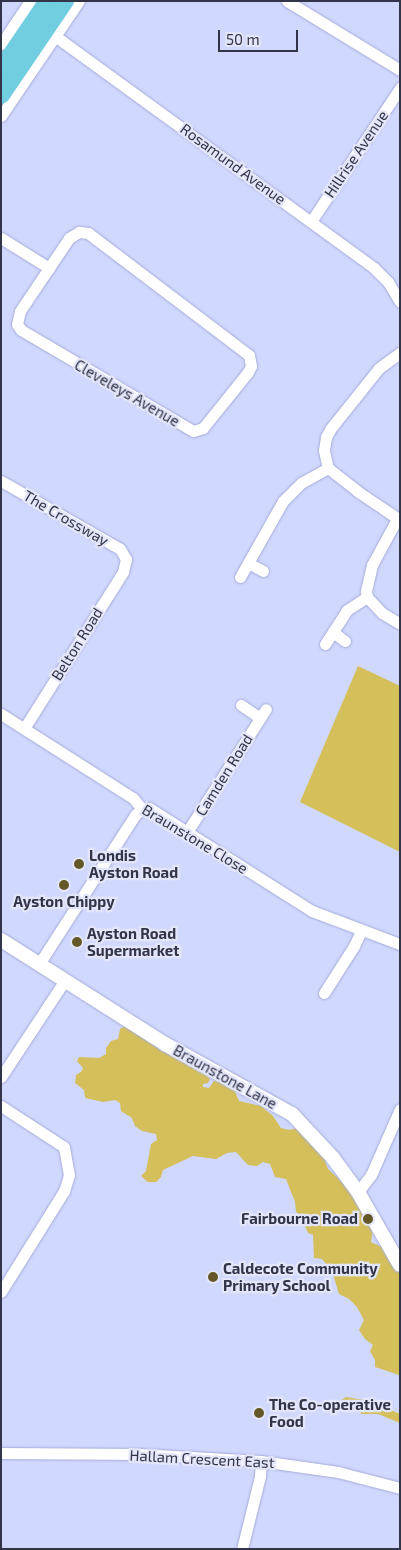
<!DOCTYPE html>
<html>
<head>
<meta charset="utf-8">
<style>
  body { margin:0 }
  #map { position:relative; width:401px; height:1550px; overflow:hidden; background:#d1d8fe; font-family:"Exo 2",sans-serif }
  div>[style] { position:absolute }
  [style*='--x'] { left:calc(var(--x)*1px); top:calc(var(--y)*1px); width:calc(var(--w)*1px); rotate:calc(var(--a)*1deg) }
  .green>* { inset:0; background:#d4bf5a }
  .roads { filter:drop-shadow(0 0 1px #a4abd8) drop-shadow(0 0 1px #a4abd8) }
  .minor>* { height:11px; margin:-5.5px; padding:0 5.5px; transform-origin:5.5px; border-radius:5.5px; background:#fff }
  .tertiary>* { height:14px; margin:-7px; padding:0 7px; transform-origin:7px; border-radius:7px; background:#fff }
  .primary>* { height:18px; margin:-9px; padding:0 9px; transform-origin:9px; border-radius:9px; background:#71cde0 }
  .dots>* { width:14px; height:14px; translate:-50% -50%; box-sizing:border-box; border:2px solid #e3e6f9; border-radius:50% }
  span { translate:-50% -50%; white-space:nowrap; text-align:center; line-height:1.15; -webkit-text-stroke:4.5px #e3e6f9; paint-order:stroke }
  .street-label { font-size:15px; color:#323548 }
  .poi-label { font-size:15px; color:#323548; font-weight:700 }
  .left { translate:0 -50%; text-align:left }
  .right { translate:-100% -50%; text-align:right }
  .frame { position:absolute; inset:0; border:2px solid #323548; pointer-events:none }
  .scale { position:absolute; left:218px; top:30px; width:80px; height:22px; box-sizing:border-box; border:2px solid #323548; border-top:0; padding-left:6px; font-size:15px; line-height:18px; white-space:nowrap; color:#323548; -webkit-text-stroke:4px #e3e6f9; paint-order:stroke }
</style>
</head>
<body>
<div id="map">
  <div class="green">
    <div style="clip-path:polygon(358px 666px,400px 686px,400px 852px,300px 802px)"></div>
    <div style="clip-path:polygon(129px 1024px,134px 1033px,139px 1034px,161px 1051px,191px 1063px,192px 1067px,207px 1076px,210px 1079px,208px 1083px,203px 1084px,203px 1087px,209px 1088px,214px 1081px,219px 1079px,233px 1087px,239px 1101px,261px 1106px,273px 1116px,281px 1128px,289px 1130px,301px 1127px,324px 1158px,328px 1169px,352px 1191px,373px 1231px,371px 1242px,382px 1247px,389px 1261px,400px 1272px,400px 1378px,399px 1375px,375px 1367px,375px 1360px,370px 1351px,373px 1345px,365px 1339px,359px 1330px,364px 1320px,357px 1307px,349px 1299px,339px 1294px,332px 1271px,322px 1259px,314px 1258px,313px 1235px,308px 1233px,301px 1216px,296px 1212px,295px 1202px,286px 1179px,275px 1177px,270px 1164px,263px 1162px,257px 1166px,248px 1165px,236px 1152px,227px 1153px,216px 1159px,193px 1156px,163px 1170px,161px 1177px,156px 1182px,148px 1182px,141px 1176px,146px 1171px,151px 1144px,157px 1140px,156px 1134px,142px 1131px,135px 1126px,132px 1118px,121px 1111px,120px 1103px,115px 1100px,103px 1102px,85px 1098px,84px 1090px,75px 1083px,76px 1075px,81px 1072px,83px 1068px,77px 1061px,79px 1057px,99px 1058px,106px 1054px,106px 1048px,111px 1041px,118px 1039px,120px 1029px)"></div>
    <div style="clip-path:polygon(346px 1397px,364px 1400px,372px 1406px,384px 1407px,400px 1414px,400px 1423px,378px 1414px,361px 1414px,359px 1408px,342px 1400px)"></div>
  </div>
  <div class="roads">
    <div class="minor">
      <div style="--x:287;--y:1;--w:132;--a:31.4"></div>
      <div style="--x:55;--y:36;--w:394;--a:36"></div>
      <div style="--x:374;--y:268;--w:20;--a:45"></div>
      <div style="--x:388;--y:282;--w:23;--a:59"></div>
      <div style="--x:1;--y:44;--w:52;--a:-56"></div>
      <div style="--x:1;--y:116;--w:139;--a:-55.9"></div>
      <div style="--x:312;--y:220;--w:159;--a:-56.3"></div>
      <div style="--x:79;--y:232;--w:9;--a:6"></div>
      <div style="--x:88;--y:233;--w:202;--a:37.2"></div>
      <div style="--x:249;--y:355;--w:11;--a:80"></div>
      <div style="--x:251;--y:366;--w:7;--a:117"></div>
      <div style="--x:248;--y:372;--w:72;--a:128.8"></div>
      <div style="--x:203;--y:428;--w:10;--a:163"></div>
      <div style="--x:193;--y:431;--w:6;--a:-149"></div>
      <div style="--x:188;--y:428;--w:194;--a:-149.6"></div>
      <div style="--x:21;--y:330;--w:7;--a:-124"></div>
      <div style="--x:17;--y:324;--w:13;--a:-77"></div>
      <div style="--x:20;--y:311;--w:88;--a:-56.1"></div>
      <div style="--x:69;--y:238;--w:12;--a:-31"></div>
      <div style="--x:1;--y:238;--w:57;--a:32"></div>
      <div style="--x:328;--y:468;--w:37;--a:38"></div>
      <div style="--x:357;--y:491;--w:52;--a:34"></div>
      <div style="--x:1;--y:481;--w:137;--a:29.7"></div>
      <div style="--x:120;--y:549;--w:12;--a:59"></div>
      <div style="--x:126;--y:559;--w:13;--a:103"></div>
      <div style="--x:123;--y:572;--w:183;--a:122.3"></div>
      <div style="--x:397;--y:519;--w:52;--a:118.5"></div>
      <div style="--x:372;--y:565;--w:27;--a:103"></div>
      <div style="--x:366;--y:591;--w:6;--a:81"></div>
      <div style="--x:367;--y:597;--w:22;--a:47"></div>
      <div style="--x:382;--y:613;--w:21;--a:31"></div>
      <div style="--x:248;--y:563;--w:17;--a:28"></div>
      <div style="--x:240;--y:577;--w:87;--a:-60.5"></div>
      <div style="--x:283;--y:501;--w:25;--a:-45"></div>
      <div style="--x:301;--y:483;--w:31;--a:-29"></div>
      <div style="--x:328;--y:468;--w:18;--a:-103"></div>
      <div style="--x:324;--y:450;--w:13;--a:-81"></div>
      <div style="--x:326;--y:437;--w:10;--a:-61"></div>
      <div style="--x:331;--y:428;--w:77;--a:-51.3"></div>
      <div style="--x:379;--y:368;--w:26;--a:-36"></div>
      <div style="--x:333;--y:632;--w:15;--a:37"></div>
      <div style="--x:325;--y:644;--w:40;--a:-57.1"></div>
      <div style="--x:347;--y:610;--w:24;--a:-33"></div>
      <div style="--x:241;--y:705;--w:23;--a:34"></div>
      <div style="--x:1;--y:714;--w:156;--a:32.5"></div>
      <div style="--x:133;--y:798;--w:14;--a:51"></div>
      <div style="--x:142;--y:809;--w:7;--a:-8"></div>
      <div style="--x:149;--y:808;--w:193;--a:32.3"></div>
      <div style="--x:312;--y:911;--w:94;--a:20.6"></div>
      <div style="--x:187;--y:832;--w:146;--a:-57.3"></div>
      <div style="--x:39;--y:964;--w:177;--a:-57.2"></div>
      <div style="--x:135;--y:815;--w:9;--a:-41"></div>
      <div style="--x:324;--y:993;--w:56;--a:-57.4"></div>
      <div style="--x:354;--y:946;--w:17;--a:-65"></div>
      <div style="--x:1;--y:1077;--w:116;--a:-56.6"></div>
      <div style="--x:1;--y:1106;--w:75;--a:33.1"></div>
      <div style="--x:64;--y:1147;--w:28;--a:80"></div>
      <div style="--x:69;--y:1175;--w:17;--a:107"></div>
      <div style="--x:64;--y:1191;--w:119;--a:122"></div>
      <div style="--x:358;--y:1192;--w:21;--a:-53"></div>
      <div style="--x:371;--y:1175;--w:72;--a:-66.3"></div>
      <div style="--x:1;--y:1453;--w:138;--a:0.4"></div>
      <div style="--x:139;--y:1454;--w:122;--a:3.3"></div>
      <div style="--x:261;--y:1461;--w:78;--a:8.1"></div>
      <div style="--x:338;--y:1472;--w:64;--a:14.5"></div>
      <div style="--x:242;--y:1549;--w:75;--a:-76.1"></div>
      <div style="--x:260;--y:1476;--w:15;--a:-86"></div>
    </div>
    <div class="tertiary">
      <div style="--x:1;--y:940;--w:194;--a:32.4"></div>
      <div style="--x:165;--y:1044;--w:145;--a:28.9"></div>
      <div style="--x:292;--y:1114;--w:60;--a:47"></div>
      <div style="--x:333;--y:1158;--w:42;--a:53.7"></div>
      <div style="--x:358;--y:1192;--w:84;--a:60.1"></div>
    </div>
    <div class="primary">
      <div style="--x:1;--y:70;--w:83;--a:-55.7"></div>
      <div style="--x:1;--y:95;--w:114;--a:-55.8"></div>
    </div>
  </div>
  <div class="dots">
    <div style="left:79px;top:864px;background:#645926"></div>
    <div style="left:64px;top:885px;background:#645926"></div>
    <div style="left:77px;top:942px;background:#645926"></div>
    <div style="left:368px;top:1219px;background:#645926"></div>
    <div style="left:213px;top:1277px;background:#645926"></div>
    <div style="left:259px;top:1413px;background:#645926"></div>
  </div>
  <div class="street-label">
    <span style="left:356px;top:154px;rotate:-56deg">Hillrise Avenue</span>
    <span style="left:233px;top:164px;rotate:36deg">Rosamund Avenue</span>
    <span style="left:127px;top:393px;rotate:30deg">Cleveleys Avenue</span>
    <span style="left:66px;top:518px;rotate:30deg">The Crossway</span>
    <span style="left:77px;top:644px;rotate:-58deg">Belton Road</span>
    <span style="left:224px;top:775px;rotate:-58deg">Camden Road</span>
    <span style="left:195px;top:839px;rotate:31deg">Braunstone Close</span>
    <span style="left:225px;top:1077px;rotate:29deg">Braunstone Lane</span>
    <span style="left:202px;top:1459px;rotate:3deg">Hallam Crescent East</span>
  </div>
  <div class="poi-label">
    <span class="left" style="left:89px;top:864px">Londis<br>Ayston Road</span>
    <span style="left:64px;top:902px">Ayston Chippy</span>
    <span class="left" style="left:87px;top:942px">Ayston Road<br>Supermarket</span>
    <span class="right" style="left:358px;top:1219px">Fairbourne Road</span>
    <span class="left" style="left:223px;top:1277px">Caldecote Community<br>Primary School</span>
    <span class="left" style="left:269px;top:1413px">The Co-operative<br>Food</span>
  </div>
  <div class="frame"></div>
  <div class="scale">50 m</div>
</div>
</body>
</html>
